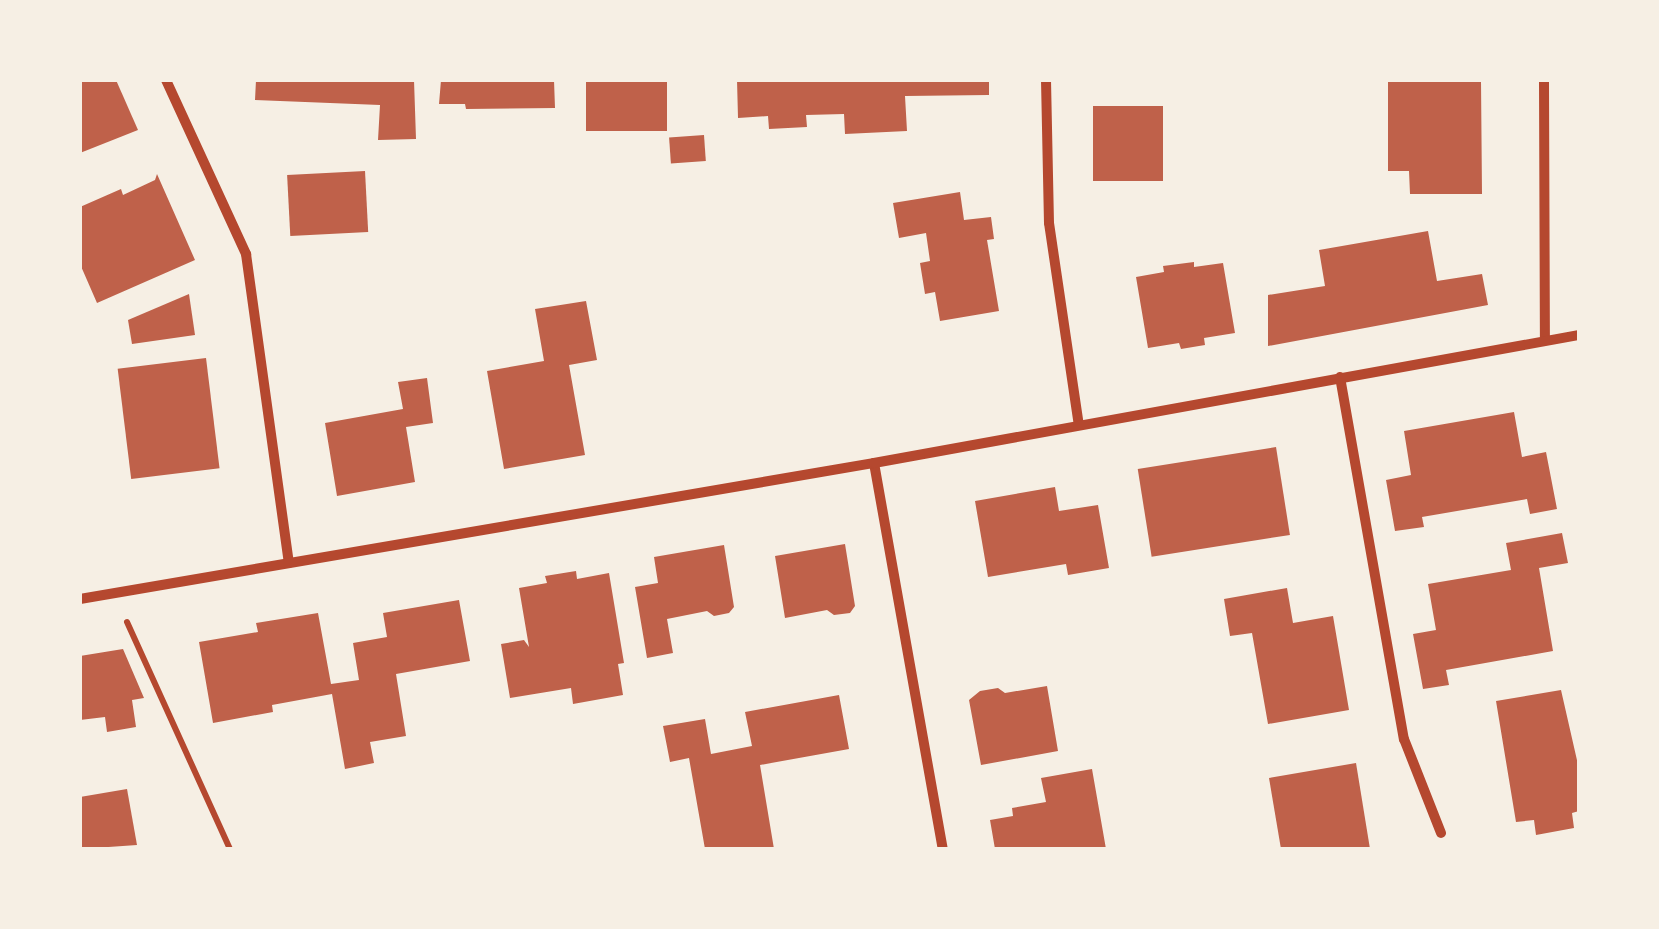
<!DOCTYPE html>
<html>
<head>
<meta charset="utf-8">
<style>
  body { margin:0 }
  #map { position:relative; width:1659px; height:929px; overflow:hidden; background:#f6efe4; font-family:"Source Sans 3",sans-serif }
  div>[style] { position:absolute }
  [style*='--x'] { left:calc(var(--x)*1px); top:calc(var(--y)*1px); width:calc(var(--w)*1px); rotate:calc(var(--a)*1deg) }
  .building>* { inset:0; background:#bf614a; transform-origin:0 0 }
  .path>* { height:6px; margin:-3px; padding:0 3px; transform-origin:3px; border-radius:3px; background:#b5482f }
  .minor>* { height:10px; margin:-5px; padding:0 5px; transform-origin:5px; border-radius:5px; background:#b5482f }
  span { translate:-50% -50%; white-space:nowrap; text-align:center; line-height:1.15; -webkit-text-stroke:10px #f6efe4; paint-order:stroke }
  .frame { position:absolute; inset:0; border:82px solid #f6efe4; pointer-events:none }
</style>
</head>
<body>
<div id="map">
  <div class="building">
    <div style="clip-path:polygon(80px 80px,116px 80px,138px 130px,80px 153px)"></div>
    <div style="clip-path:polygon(256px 80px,414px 80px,416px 139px,378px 140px,380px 105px,255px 100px)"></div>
    <div style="clip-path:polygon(441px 80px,554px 80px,555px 108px,466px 109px,465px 104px,439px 104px)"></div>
    <div style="left:586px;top:80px;width:81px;height:51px"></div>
    <div style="clip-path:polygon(737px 80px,989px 80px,989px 95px,905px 96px,907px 131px,845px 134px,844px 114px,806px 115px,807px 127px,769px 129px,768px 116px,738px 118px)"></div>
    <div style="clip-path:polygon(1388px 80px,1481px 80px,1482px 194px,1410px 194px,1409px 171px,1388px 171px)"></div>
    <div style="left:1163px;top:106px;width:75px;height:70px;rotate:90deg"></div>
    <div style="left:704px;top:135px;width:26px;height:35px;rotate:86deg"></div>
    <div style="left:365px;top:171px;width:61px;height:78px;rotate:87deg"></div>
    <div style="clip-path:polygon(157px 174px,195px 260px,97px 303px,80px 264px,80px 207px,121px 189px,123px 195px,155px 180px)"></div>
    <div style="clip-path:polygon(960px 192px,964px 220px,991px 217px,994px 239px,987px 240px,999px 311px,940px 321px,935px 292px,925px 294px,920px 263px,930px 261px,926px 233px,899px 238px,893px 203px)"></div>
    <div style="clip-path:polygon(1428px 231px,1437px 281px,1482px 274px,1488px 305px,1268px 346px,1268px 295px,1325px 286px,1319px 250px)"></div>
    <div style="clip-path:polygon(1194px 262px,1194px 267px,1223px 263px,1235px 333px,1204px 338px,1205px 345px,1181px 349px,1179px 343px,1148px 348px,1136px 277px,1164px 272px,1163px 266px)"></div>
    <div style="clip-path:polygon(189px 294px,195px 335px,132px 344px,128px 320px)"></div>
    <div style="clip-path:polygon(586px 301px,597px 360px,569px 365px,585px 455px,504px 469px,487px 371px,544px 361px,535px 309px)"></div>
    <div style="left:206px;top:358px;width:111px;height:89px;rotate:83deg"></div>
    <div style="clip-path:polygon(427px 378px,433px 423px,406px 427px,415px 482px,337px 496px,325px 423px,403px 409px,398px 382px)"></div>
    <div style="clip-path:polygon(1514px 412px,1522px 457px,1546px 452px,1557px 509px,1530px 514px,1527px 499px,1422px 517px,1424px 527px,1395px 531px,1386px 480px,1411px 475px,1404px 431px)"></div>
    <div style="left:1276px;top:447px;width:89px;height:140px;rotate:81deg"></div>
    <div style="clip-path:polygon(1055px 487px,1059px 511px,1098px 505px,1109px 568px,1068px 575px,1066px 564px,988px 577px,975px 501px)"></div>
    <div style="clip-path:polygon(1562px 533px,1568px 563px,1539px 568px,1553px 651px,1446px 670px,1449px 685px,1423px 689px,1413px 634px,1436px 630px,1428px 584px,1511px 570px,1506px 543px)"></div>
    <div style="clip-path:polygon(845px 544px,855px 606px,850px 613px,834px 615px,827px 610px,785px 618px,775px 556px)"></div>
    <div style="clip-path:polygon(724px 545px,734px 607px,729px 613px,714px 616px,707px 611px,667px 619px,673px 653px,647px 658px,635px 587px,658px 583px,654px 557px)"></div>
    <div style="clip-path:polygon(576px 571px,577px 579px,609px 573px,624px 663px,618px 664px,623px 695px,573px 704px,571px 688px,510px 698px,501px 644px,524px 640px,529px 647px,519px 588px,547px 583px,545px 576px)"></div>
    <div style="clip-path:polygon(1287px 588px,1293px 623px,1333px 616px,1349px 710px,1268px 724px,1252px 633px,1230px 636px,1224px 599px)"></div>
    <div style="clip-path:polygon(459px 600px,470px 661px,396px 674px,406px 736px,370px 742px,374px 763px,345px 769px,332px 694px,272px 705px,273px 712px,213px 723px,199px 642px,258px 632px,256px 623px,318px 613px,331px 684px,359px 680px,353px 643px,387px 637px,383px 613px)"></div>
    <div style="clip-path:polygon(123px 649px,144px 698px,132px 700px,136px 727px,107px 732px,105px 717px,80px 720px,80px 656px)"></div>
    <div style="clip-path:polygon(1047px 686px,1058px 751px,981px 765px,969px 700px,980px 691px,998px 688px,1005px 693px)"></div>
    <div style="clip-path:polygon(1561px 690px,1579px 769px,1579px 811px,1572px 813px,1574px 828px,1536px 835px,1534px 820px,1516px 822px,1496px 701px)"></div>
    <div style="clip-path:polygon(839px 695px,849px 749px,760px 765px,774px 849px,705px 849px,689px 758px,670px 762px,663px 726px,705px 719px,711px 754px,752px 746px,745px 712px)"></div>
    <div style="clip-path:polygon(1356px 763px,1370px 849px,1281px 849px,1269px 778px)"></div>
    <div style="clip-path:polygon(1092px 769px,1106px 849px,995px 849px,990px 820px,1013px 816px,1012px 808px,1046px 802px,1041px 778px)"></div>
    <div style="clip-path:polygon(127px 789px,137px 845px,80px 849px,80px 797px)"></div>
  </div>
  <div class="path">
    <div style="--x:127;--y:622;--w:249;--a:65.6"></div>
  </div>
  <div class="minor">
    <div style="--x:166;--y:80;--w:192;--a:65.3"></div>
    <div style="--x:246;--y:254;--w:312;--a:82.1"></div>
    <div style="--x:1046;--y:80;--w:143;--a:88.8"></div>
    <div style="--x:1049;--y:223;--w:204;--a:81.6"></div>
    <div style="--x:1544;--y:80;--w:260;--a:89.8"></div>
    <div style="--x:1340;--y:377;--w:368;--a:80"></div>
    <div style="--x:1404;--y:739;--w:101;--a:68.5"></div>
    <div style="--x:874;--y:463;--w:392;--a:79.9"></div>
    <div style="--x:80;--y:599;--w:806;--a:-9.72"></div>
    <div style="--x:874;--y:463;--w:717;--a:-10.29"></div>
  </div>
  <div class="frame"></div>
</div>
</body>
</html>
